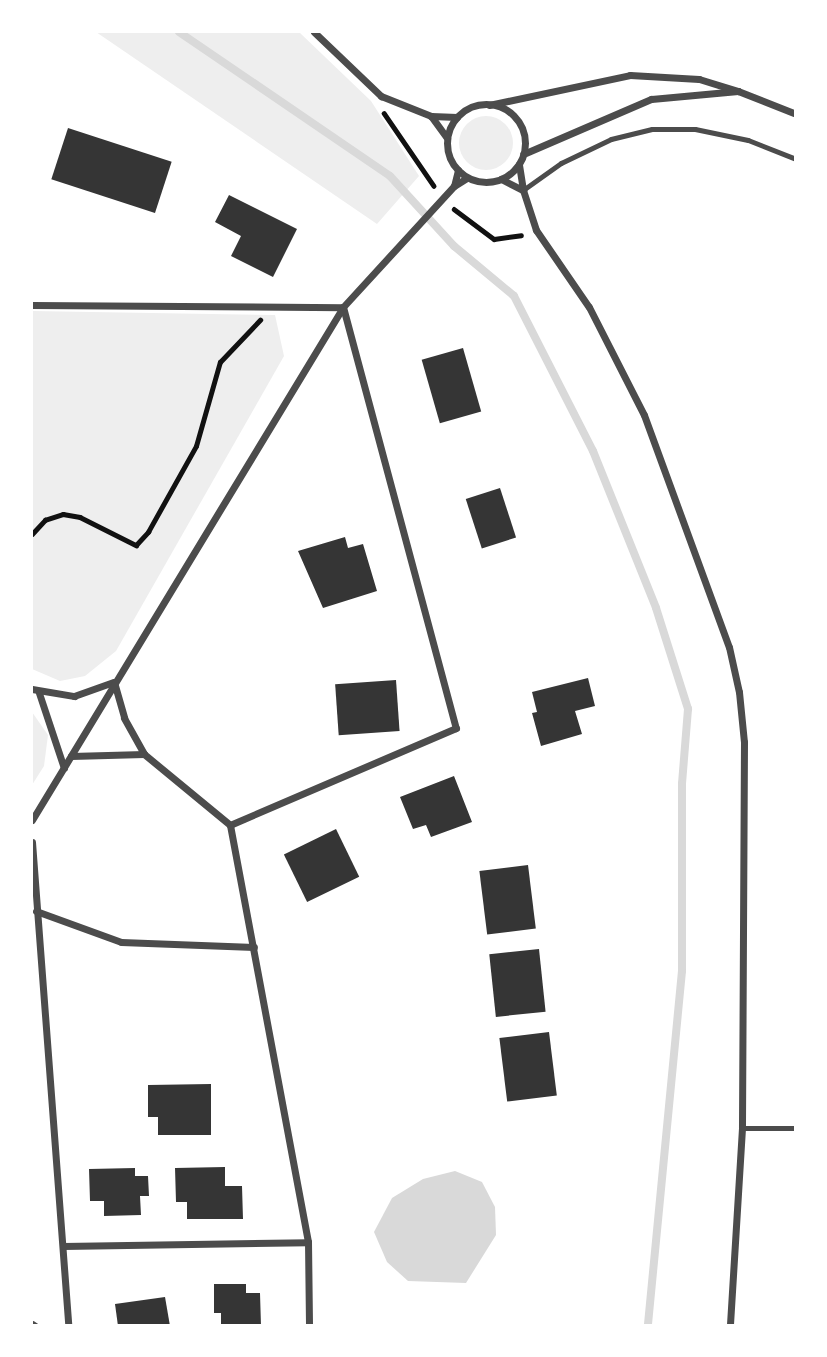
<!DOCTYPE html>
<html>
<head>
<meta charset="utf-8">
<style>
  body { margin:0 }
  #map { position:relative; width:827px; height:1357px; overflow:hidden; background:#fff; font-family:Lato,sans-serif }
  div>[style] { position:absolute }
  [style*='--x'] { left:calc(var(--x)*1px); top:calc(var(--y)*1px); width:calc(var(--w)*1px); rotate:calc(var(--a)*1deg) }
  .green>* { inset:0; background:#eee }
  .round { border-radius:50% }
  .water>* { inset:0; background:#d9d9d9 }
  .stream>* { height:8px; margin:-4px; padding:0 4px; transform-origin:4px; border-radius:4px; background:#d9d9d9 }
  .building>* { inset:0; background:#353535; transform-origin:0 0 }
  .path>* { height:4.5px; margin:-2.25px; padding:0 2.25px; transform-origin:2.25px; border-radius:2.25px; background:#111 }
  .service>* { height:5px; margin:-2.5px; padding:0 2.5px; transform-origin:2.5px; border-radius:2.5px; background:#4c4c4c }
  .minor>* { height:7px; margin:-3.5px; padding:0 3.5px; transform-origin:3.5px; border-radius:3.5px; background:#4c4c4c }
  .minor>.ring { margin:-3.5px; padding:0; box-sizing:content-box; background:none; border:7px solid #4c4c4c; border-radius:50% }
  span { translate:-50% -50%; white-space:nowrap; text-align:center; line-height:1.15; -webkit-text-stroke:5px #fff; paint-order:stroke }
  .frame { position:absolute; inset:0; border:33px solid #fff; pointer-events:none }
</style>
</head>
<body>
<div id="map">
  <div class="green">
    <div style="clip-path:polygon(96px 32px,299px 32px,371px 101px,419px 176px,377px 224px)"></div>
    <div class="round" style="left:459px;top:116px;width:54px;height:54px"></div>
    <div style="clip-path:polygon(32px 311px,275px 315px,284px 356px,116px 651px,85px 676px,60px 681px,32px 669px)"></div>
    <div style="clip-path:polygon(32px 712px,48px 735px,44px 766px,32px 785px)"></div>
  </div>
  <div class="water">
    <div style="clip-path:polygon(455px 1171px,482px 1182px,495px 1207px,496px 1235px,466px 1283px,408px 1281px,387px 1262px,374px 1232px,392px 1198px,423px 1179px)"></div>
  </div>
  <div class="stream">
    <div style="--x:179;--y:32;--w:255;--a:34.3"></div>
    <div style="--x:390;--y:176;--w:95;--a:47.6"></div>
    <div style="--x:454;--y:246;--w:78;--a:39.8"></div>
    <div style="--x:514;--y:296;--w:174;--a:63"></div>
    <div style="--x:593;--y:451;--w:169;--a:68.1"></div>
    <div style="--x:656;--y:608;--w:106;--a:72.4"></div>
    <div style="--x:688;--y:709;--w:75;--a:94.6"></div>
    <div style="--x:682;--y:784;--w:187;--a:90"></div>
    <div style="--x:682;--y:971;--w:357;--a:95.5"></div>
  </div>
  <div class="building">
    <div style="left:68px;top:128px;width:109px;height:54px;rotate:18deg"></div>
    <div style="clip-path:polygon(229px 195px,297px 229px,273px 277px,231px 256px,241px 236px,215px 222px)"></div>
    <div style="left:463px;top:348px;width:66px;height:43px;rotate:74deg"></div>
    <div style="left:500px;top:488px;width:52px;height:36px;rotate:72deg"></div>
    <div style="clip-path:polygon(345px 537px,348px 548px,363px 544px,377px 591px,323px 608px,298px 551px)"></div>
    <div style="clip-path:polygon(588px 678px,595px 706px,575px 711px,582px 734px,541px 746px,532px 713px,537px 712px,532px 692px)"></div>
    <div style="left:396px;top:680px;width:51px;height:61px;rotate:86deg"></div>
    <div style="clip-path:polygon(454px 776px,472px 822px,431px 837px,426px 825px,413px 829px,400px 797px)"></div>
    <div style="left:336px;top:829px;width:53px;height:58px;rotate:64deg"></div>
    <div style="left:528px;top:865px;width:64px;height:49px;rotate:83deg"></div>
    <div style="left:539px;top:949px;width:63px;height:50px;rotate:84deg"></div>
    <div style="left:549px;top:1032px;width:64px;height:50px;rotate:83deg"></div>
    <div style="clip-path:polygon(211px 1084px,211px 1135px,158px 1135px,158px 1117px,148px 1117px,148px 1085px)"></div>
    <div style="clip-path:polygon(225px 1167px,225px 1186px,242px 1186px,243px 1219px,187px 1219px,187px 1202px,176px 1202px,175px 1168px)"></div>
    <div style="clip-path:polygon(135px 1168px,135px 1176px,148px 1176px,149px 1196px,140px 1196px,141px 1215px,104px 1216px,104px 1201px,90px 1201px,89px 1169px)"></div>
    <div style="clip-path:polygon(214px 1284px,246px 1284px,246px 1293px,260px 1293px,261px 1326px,221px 1326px,221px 1313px,214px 1313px)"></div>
    <div style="clip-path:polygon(165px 1297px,170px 1326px,118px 1326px,115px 1304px)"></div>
  </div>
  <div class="path">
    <div style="--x:384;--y:113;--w:88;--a:55.6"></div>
    <div style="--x:454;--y:209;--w:50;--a:36.9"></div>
    <div style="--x:494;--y:239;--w:27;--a:-8"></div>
    <div style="--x:32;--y:534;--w:19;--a:-47"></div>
    <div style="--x:45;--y:520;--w:19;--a:-18"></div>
    <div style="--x:63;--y:514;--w:17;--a:10"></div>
    <div style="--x:80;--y:517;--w:63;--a:26.6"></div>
    <div style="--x:136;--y:545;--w:18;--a:-47"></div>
    <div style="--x:148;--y:532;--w:98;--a:-60.8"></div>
    <div style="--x:196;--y:446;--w:87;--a:-74.1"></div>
    <div style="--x:220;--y:362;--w:58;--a:-46.4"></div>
  </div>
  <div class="service">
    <div style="--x:523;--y:190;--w:47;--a:-35.4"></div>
    <div style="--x:561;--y:163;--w:55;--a:-25.6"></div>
    <div style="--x:611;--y:139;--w:42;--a:-13.7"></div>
    <div style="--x:652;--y:129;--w:43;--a:0"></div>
    <div style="--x:695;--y:129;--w:54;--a:11.7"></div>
    <div style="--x:748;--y:140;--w:52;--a:21.6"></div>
    <div style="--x:742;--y:1128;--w:54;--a:0"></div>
  </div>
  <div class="minor">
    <div style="--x:314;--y:32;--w:93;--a:43.7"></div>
    <div style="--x:381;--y:96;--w:54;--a:21.8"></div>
    <div style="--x:738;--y:91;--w:62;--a:21.6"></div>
    <div class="ring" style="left:447px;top:104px;width:71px;height:71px"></div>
    <div style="--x:489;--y:105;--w:144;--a:-12"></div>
    <div style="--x:630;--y:75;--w:69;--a:3.3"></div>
    <div style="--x:699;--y:79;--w:41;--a:17.1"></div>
    <div style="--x:738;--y:91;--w:87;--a:174.7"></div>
    <div style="--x:651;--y:99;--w:139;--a:156.7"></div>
    <div style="--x:447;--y:138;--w:27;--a:-126"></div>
    <div style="--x:431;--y:116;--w:26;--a:2"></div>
    <div style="--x:458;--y:170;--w:16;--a:104"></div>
    <div style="--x:454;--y:186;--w:15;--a:-32"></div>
    <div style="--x:501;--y:179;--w:25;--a:27"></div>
    <div style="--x:523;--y:190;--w:26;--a:-99"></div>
    <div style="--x:523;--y:190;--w:42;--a:72"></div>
    <div style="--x:536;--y:230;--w:93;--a:55.5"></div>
    <div style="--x:589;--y:307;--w:121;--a:63"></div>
    <div style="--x:644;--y:415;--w:247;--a:69.9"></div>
    <div style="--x:729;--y:647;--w:46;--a:77.5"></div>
    <div style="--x:739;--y:692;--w:50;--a:84.3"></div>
    <div style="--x:744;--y:742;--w:386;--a:90.3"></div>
    <div style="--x:742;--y:1128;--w:198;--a:93.5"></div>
    <div style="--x:32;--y:305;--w:311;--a:0.4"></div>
    <div style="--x:343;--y:307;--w:436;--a:75"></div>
    <div style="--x:456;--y:728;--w:246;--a:156.8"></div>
    <div style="--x:230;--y:825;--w:424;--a:79.4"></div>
    <div style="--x:308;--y:1242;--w:84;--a:89.3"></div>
    <div style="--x:114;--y:682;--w:37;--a:74"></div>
    <div style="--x:124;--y:718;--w:41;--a:60.9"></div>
    <div style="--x:144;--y:754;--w:112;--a:39.5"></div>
    <div style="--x:32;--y:689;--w:43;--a:9.5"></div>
    <div style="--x:74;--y:696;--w:41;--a:-19.7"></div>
    <div style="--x:39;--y:693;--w:79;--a:71.6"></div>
    <div style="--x:71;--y:756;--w:73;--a:-1.6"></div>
    <div style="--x:32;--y:820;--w:600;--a:-58.77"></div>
    <div style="--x:343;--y:307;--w:164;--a:-47.5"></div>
    <div style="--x:32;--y:842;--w:485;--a:85.7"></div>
    <div style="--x:36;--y:911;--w:90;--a:20"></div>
    <div style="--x:121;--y:942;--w:133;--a:2.2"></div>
    <div style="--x:63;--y:1246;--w:245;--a:-0.9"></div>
    <div style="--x:32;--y:1324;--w:4;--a:34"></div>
  </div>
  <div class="frame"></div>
</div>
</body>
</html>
